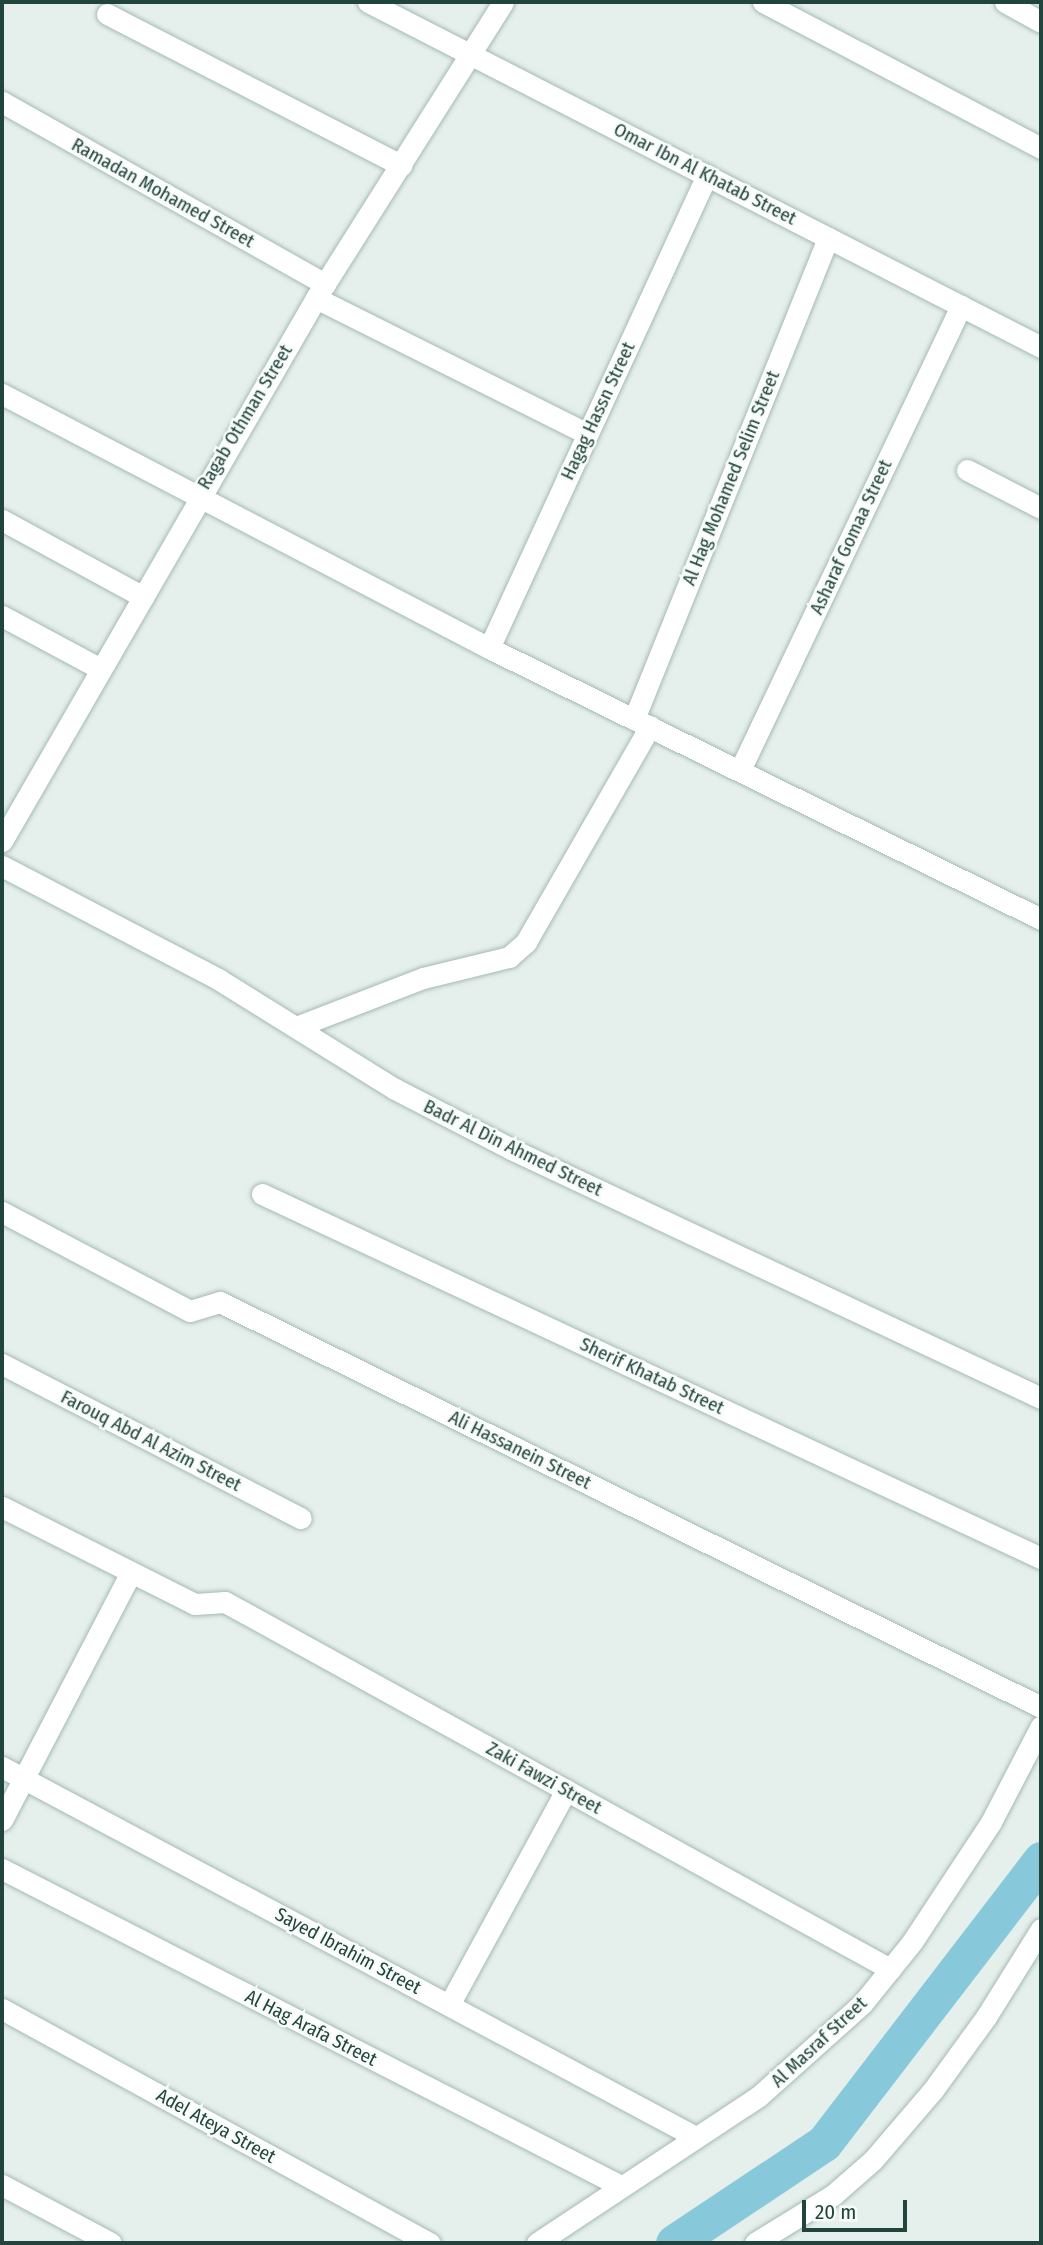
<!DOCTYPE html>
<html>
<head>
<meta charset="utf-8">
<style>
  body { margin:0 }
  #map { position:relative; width:1043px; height:2245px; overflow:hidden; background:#e5f0ec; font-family:"Fira Sans Condensed",sans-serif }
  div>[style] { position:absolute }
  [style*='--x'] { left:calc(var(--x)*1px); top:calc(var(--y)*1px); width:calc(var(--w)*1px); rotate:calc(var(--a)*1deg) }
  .canal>* { height:37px; margin:-18.5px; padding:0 18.5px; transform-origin:18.5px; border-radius:18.5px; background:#87c9db }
  .roads { filter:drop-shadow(0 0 2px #a6b9b4) drop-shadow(0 0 2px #a6b9b4) }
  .minor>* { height:21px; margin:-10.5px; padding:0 10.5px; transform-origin:10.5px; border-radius:10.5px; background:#fff }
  span { translate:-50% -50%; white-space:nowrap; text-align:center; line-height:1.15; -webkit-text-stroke:5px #f7fbf9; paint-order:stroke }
  .street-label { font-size:19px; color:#21453d }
  .frame { position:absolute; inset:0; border:4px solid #21453d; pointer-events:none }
  .scale { position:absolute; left:802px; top:2200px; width:105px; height:32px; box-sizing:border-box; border:4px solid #21453d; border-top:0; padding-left:9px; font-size:21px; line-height:24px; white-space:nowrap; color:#21453d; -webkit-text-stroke:5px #f7fbf9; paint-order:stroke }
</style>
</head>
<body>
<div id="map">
  <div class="canal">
    <div style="--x:674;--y:2243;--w:180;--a:-33.7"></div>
    <div style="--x:824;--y:2143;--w:357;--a:-52.5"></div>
  </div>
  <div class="roads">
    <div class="minor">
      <div style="--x:368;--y:2;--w:756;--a:27.14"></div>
      <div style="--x:763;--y:2;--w:314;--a:27.7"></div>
      <div style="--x:1005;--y:2;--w:41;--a:29.1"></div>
      <div style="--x:107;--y:14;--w:331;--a:27.2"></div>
      <div style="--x:2;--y:102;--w:371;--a:29.4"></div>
      <div style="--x:316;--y:298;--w:303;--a:26.6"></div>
      <div style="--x:2;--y:394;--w:549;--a:27.54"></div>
      <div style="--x:489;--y:648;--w:615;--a:26.15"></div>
      <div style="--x:967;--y:470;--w:83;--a:27.2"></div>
      <div style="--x:2;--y:520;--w:161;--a:28.6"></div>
      <div style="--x:2;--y:616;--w:112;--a:28.2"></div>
      <div style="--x:489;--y:648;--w:521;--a:-65.26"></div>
      <div style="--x:634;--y:719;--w:519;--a:-68.03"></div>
      <div style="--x:741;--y:768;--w:512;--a:-64.54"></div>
      <div style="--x:2;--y:841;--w:627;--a:-59.96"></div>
      <div style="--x:316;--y:298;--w:350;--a:-57.7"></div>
      <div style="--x:2;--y:866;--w:244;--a:27.6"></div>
      <div style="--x:218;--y:979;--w:208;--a:31.9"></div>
      <div style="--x:395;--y:1089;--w:131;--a:27.3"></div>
      <div style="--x:511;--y:1149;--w:586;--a:25.16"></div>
      <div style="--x:296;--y:1027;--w:136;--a:-21.1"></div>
      <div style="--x:423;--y:978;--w:89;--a:-13.7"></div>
      <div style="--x:509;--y:957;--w:23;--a:-41"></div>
      <div style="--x:526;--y:942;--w:249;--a:-60.1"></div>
      <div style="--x:262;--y:1194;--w:860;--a:25.05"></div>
      <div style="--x:2;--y:1212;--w:212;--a:27.8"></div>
      <div style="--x:190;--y:1311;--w:31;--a:-17"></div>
      <div style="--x:220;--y:1302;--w:915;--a:26.26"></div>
      <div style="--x:2;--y:1364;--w:336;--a:27.3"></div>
      <div style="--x:2;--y:1507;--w:216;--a:26.7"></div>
      <div style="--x:195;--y:1604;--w:30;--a:-4"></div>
      <div style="--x:225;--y:1602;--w:760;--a:28.89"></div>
      <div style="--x:2;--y:1767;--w:784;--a:28.07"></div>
      <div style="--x:2;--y:1820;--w:277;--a:-62.5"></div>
      <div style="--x:2;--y:1869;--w:695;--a:27.12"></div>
      <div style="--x:449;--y:2005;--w:245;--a:-61.4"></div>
      <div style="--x:2;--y:2009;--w:488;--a:28.7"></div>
      <div style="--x:2;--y:2185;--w:123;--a:28"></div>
      <div style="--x:537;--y:2243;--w:266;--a:-33.5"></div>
      <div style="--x:759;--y:2096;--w:138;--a:-41.8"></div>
      <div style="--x:862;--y:2004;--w:80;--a:-51.1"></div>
      <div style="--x:912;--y:1942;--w:144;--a:-56.6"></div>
      <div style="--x:991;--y:1822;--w:108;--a:-62.5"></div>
      <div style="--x:755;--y:2243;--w:92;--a:-31.6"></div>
      <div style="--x:833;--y:2195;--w:53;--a:-41.2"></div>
      <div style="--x:873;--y:2160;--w:92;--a:-49.4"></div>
      <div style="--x:933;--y:2090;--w:90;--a:-54"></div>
      <div style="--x:986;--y:2017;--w:104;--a:-58"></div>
    </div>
  </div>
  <div class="street-label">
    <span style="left:705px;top:174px;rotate:27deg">Omar Ibn Al Khatab Street</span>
    <span style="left:163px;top:193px;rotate:29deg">Ramadan Mohamed Street</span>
    <span style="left:598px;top:411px;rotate:-65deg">Hagag Hassn Street</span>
    <span style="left:245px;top:417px;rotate:-59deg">Ragab Othman Street</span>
    <span style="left:731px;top:478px;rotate:-68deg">Al Hag Mohamed Selim Street</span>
    <span style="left:851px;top:537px;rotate:-65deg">Asharaf Gomaa Street</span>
    <span style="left:513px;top:1148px;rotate:26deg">Badr Al Din Ahmed Street</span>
    <span style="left:652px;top:1376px;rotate:25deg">Sherif Khatab Street</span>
    <span style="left:151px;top:1441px;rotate:27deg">Farouq Abd Al Azim Street</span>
    <span style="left:520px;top:1450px;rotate:26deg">Ali Hassanein Street</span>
    <span style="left:544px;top:1778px;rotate:29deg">Zaki Fawzi Street</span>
    <span style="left:348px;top:1951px;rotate:28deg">Sayed Ibrahim Street</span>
    <span style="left:311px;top:2028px;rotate:27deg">Al Hag Arafa Street</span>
    <span style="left:819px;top:2042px;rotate:-43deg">Al Masraf Street</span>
    <span style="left:216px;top:2126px;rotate:29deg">Adel Ateya Street</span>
  </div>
  <div class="frame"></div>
  <div class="scale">20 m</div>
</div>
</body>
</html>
